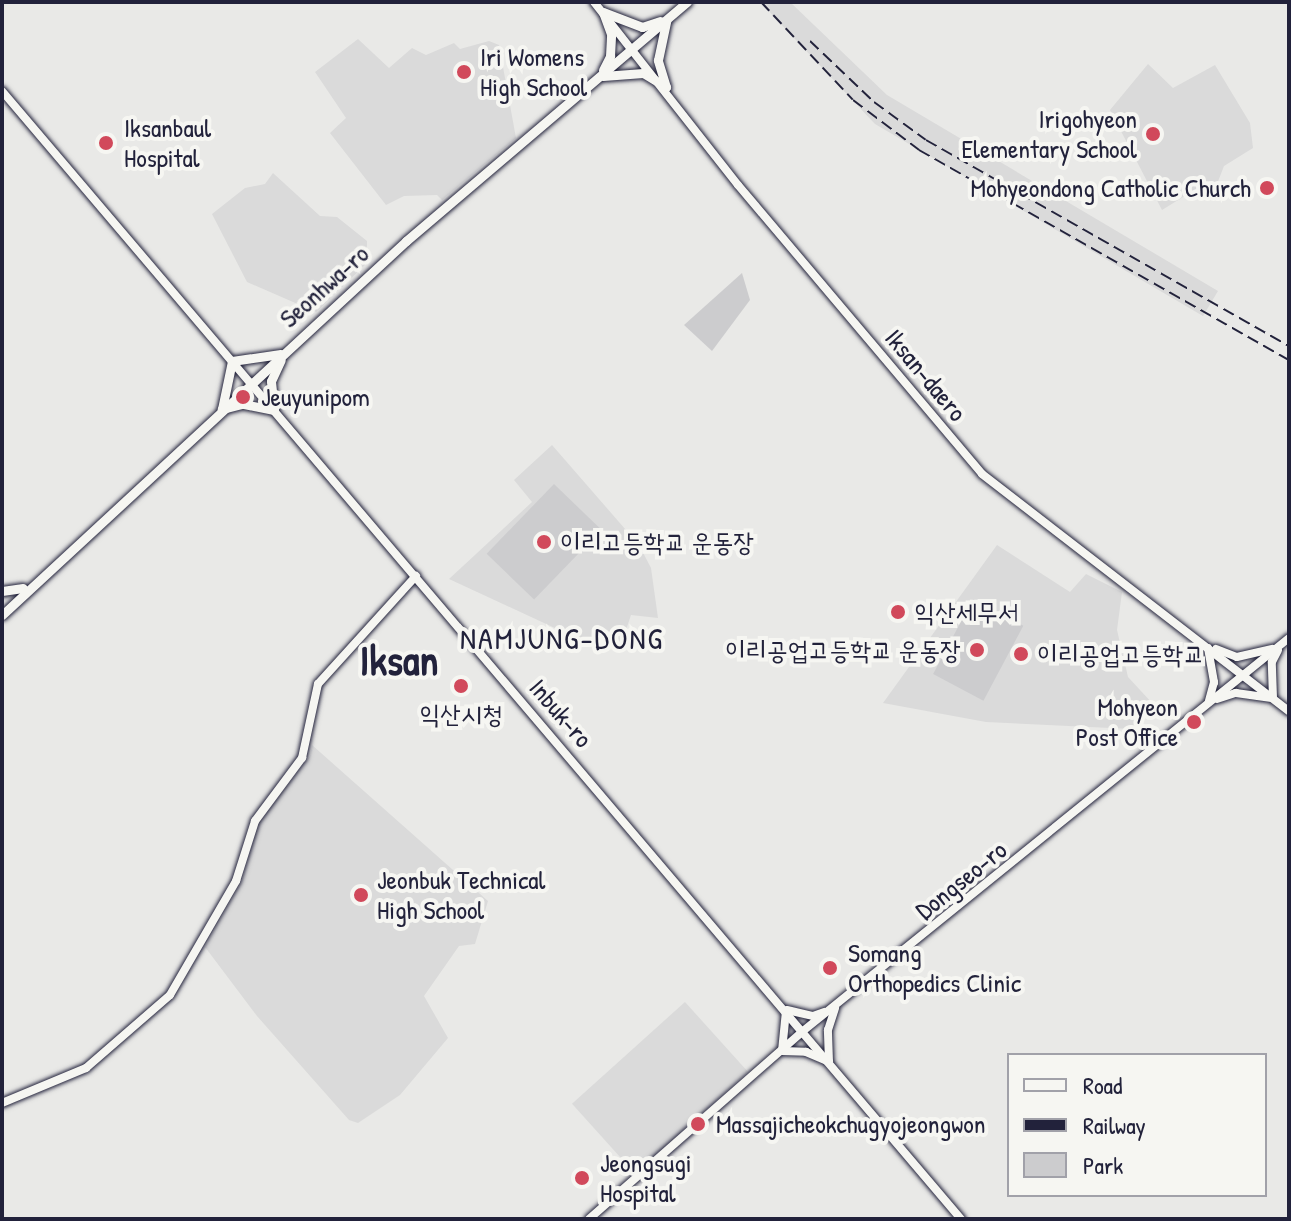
<!DOCTYPE html>
<html>
<head>
<meta charset="utf-8">
<style>
  body { margin:0 }
  #map { position:relative; width:1291px; height:1221px; overflow:hidden; background:#e9e9e7; font-family:"Patrick Hand","Poor Story",sans-serif }
  div>[style] { position:absolute }
  [style*='--x'] { left:calc(var(--x)*1px); top:calc(var(--y)*1px); width:calc(var(--w)*1px); rotate:calc(var(--a)*1deg) }
  .built>* { inset:0; background:#dadada; transform-origin:0 0 }
  .green>* { inset:0; background:#ccccce; transform-origin:0 0 }
  .roads { filter:drop-shadow(0 0 2px #22223b) drop-shadow(0 0 2px #22223b) }
  .tertiary>* { height:8px; margin:-4px; padding:0 4px; transform-origin:4px; border-radius:4px; background:#f6f6f2 }
  .secondary>* { height:9px; margin:-4.5px; padding:0 4.5px; transform-origin:4.5px; border-radius:4.5px; background:#f6f6f2 }
  .rail>* { height:2px; margin-top:-1px; transform-origin:0; background:repeating-linear-gradient(90deg,#22223b 0 12px,transparent 0 18px) }
  .dots>* { width:22px; height:22px; translate:-50% -50%; box-sizing:border-box; border:4px solid #f6f6f2; border-radius:50% }
  span { translate:-50% -50%; white-space:nowrap; text-align:center; line-height:1.15; -webkit-text-stroke:8px #f6f6f2; paint-order:stroke }
  .poi-label { font-size:26px; color:#22223b }
  .left { translate:0 -50%; text-align:left }
  .right { translate:-100% -50%; text-align:right }
  .street-label { font-size:26px; color:#22223b }
  .quarter-label { font-size:30px; color:#22223b; letter-spacing:2px }
  .town-label { font-size:42px; color:#22223b; font-weight:700 }
  .frame { position:absolute; inset:0; border:4px solid #22223b; pointer-events:none }
  .legend { position:absolute; left:1007px; top:1053px; width:260px; height:144px; box-sizing:border-box; background:#f6f6f2; border:2px solid #a1a1a9; margin:0; padding:10px 14px; list-style:none; font-size:24px; color:#22223b }
  .legend li { display:flex; align-items:center; gap:16px; height:40px }
  .legend b { width:40px; border:2px solid #a1a1a9 }
</style>
</head>
<body>
<div id="map">
  <div class="built">
    <div style="clip-path:polygon(760px 2px,790px 2px,887px 95px,1218px 291px,1203px 316px,875px 124px)"></div>
    <div style="clip-path:polygon(358px 39px,389px 68px,412px 48px,426px 55px,454px 43px,460px 49px,489px 41px,499px 45px,516px 138px,442px 200px,437px 195px,404px 196px,386px 205px,330px 133px,346px 118px,315px 72px)"></div>
    <div style="clip-path:polygon(1148px 64px,1173px 88px,1215px 65px,1250px 123px,1253px 148px,1224px 166px,1217px 184px,1209px 181px,1162px 210px,1110px 110px)"></div>
    <div style="clip-path:polygon(273px 173px,320px 216px,337px 217px,367px 241px,367px 263px,316px 312px,247px 282px,212px 214px,245px 188px,265px 184px)"></div>
    <div style="clip-path:polygon(552px 445px,639px 545px,651px 568px,658px 618px,631px 615px,620px 648px,572px 636px,449px 579px,532px 502px,514px 480px)"></div>
    <div style="clip-path:polygon(997px 545px,1070px 592px,1086px 574px,1122px 592px,1117px 630px,1128px 677px,1153px 704px,1132px 729px,986px 722px,883px 703px)"></div>
    <div style="clip-path:polygon(312px 745px,488px 901px,475px 944px,459px 946px,424px 996px,448px 1038px,400px 1095px,358px 1123px,349px 1120px,257px 1016px,205px 947px,242px 881px,258px 824px,310px 756px)"></div>
    <div style="left:685px;top:1002px;width:94px;height:152px;rotate:48deg"></div>
  </div>
  <div class="green">
    <div style="clip-path:polygon(742px 273px,750px 300px,712px 351px,684px 325px)"></div>
    <div style="left:554px;top:484px;width:66px;height:97px;rotate:44deg"></div>
    <div style="left:973px;top:599px;width:57px;height:85px;rotate:28deg"></div>
  </div>
  <div class="roads">
    <div class="tertiary">
      <div style="--x:594;--y:2;--w:233;--a:51.8"></div>
      <div style="--x:738;--y:185;--w:378;--a:49.8"></div>
      <div style="--x:982;--y:474;--w:388;--a:37.7"></div>
      <div style="--x:2;--y:91;--w:1481;--a:49.63"></div>
      <div style="--x:1208;--y:648;--w:35;--a:80"></div>
      <div style="--x:1214;--y:682;--w:20;--a:105"></div>
      <div style="--x:1216;--y:649;--w:22;--a:21"></div>
      <div style="--x:1237;--y:657;--w:36;--a:-13"></div>
      <div style="--x:1273;--y:698;--w:36;--a:-92"></div>
      <div style="--x:1272;--y:662;--w:13;--a:-63"></div>
      <div style="--x:1217;--y:699;--w:20;--a:-18"></div>
      <div style="--x:1236;--y:693;--w:34;--a:8"></div>
      <div style="--x:787;--y:1010;--w:27;--a:13"></div>
      <div style="--x:813;--y:1016;--w:12;--a:-20"></div>
      <div style="--x:786;--y:1011;--w:40;--a:95.7"></div>
      <div style="--x:782;--y:1051;--w:24;--a:2"></div>
      <div style="--x:806;--y:1052;--w:25;--a:23"></div>
      <div style="--x:829;--y:1062;--w:32;--a:-92"></div>
      <div style="--x:828;--y:1030;--w:23;--a:-72"></div>
      <div style="--x:2;--y:1103;--w:91;--a:-22.6"></div>
      <div style="--x:86;--y:1068;--w:111;--a:-41"></div>
      <div style="--x:170;--y:995;--w:132;--a:-59.9"></div>
      <div style="--x:236;--y:881;--w:63;--a:-72.4"></div>
      <div style="--x:255;--y:821;--w:79;--a:-53.3"></div>
      <div style="--x:302;--y:758;--w:76;--a:-77.8"></div>
      <div style="--x:318;--y:684;--w:146;--a:-47.8"></div>
      <div style="--x:589;--y:1219;--w:285;--a:-41.3"></div>
      <div style="--x:803;--y:1031;--w:625;--a:-38.96"></div>
    </div>
    <div class="secondary">
      <div style="--x:603;--y:12;--w:42;--a:21"></div>
      <div style="--x:642;--y:27;--w:19;--a:-18"></div>
      <div style="--x:603;--y:70;--w:16;--a:-63"></div>
      <div style="--x:610;--y:56;--w:22;--a:-87"></div>
      <div style="--x:611;--y:34;--w:23;--a:-110"></div>
      <div style="--x:603;--y:76;--w:40;--a:-4.3"></div>
      <div style="--x:643;--y:73;--w:27;--a:31"></div>
      <div style="--x:666;--y:87;--w:28;--a:-107"></div>
      <div style="--x:658;--y:60;--w:40;--a:-78"></div>
      <div style="--x:274;--y:410;--w:33;--a:-169"></div>
      <div style="--x:242;--y:404;--w:21;--a:166"></div>
      <div style="--x:222;--y:409;--w:49;--a:-78.2"></div>
      <div style="--x:232;--y:361;--w:49;--a:-8.3"></div>
      <div style="--x:274;--y:410;--w:29;--a:-96"></div>
      <div style="--x:271;--y:381;--w:23;--a:-65"></div>
      <div style="--x:2;--y:591;--w:21;--a:-8"></div>
      <div style="--x:2;--y:615;--w:551;--a:-42.79"></div>
      <div style="--x:406;--y:241;--w:369;--a:-40.4"></div>
    </div>
  </div>
  <div class="rail">
    <div style="--x:761;--y:2;--w:134;--a:46.8"></div>
    <div style="--x:853;--y:100;--w:83;--a:37.1"></div>
    <div style="--x:919;--y:150;--w:425;--a:29.6"></div>
    <div style="--x:810;--y:41;--w:88;--a:43.6"></div>
    <div style="--x:874;--y:102;--w:64;--a:36.2"></div>
    <div style="--x:926;--y:140;--w:417;--a:29.6"></div>
  </div>
  <div class="dots">
    <div style="left:464px;top:72px;background:#d1495b"></div>
    <div style="left:1153px;top:134px;background:#d1495b"></div>
    <div style="left:106px;top:143px;background:#d1495b"></div>
    <div style="left:1267px;top:188px;background:#d1495b"></div>
    <div style="left:243px;top:397px;background:#d1495b"></div>
    <div style="left:544px;top:542px;background:#d1495b"></div>
    <div style="left:898px;top:612px;background:#d1495b"></div>
    <div style="left:977px;top:650px;background:#d1495b"></div>
    <div style="left:1021px;top:654px;background:#d1495b"></div>
    <div style="left:461px;top:686px;background:#d1495b"></div>
    <div style="left:1194px;top:722px;background:#d1495b"></div>
    <div style="left:361px;top:895px;background:#d1495b"></div>
    <div style="left:830px;top:968px;background:#d1495b"></div>
    <div style="left:698px;top:1124px;background:#d1495b"></div>
    <div style="left:582px;top:1178px;background:#d1495b"></div>
  </div>
  <div class="poi-label">
    <span class="left" style="left:480px;top:72px">Iri Womens<br>High School</span>
    <span class="right" style="left:1137px;top:134px">Irigohyeon<br>Elementary School</span>
    <span class="left" style="left:124px;top:143px">Iksanbaul<br>Hospital</span>
    <span class="right" style="left:1251px;top:188px">Mohyeondong Catholic Church</span>
    <span class="left" style="left:261px;top:397px">Jeuyunipom</span>
    <span class="left" style="left:560px;top:542px">이리고등학교 운동장</span>
    <span class="left" style="left:914px;top:612px">익산세무서</span>
    <span class="right" style="left:961px;top:650px">이리공업고등학교 운동장</span>
    <span class="left" style="left:1037px;top:654px">이리공업고등학교</span>
    <span class="right" style="left:1178px;top:722px">Mohyeon<br>Post Office</span>
    <span style="left:461px;top:714px">익산시청</span>
    <span class="left" style="left:377px;top:895px">Jeonbuk Technical<br>High School</span>
    <span class="left" style="left:848px;top:968px">Somang<br>Orthopedics Clinic</span>
    <span class="left" style="left:716px;top:1124px">Massajicheokchugyojeongwon</span>
    <span class="left" style="left:600px;top:1178px">Jeongsugi<br>Hospital</span>
  </div>
  <div class="street-label">
    <span style="left:324px;top:286px;rotate:-42deg">Seonhwa-ro</span>
    <span style="left:926px;top:375px;rotate:50deg">Iksan-daero</span>
    <span style="left:561px;top:713px;rotate:49deg">Inbuk-ro</span>
    <span style="left:961px;top:880px;rotate:-39deg">Dongseo-ro</span>
  </div>
  <div class="quarter-label">
    <span style="left:562px;top:638px">NAMJUNG-DONG</span>
  </div>
  <div class="town-label">
    <span style="left:399px;top:660px">Iksan</span>
  </div>
  <div class="frame"></div>
  <ul class="legend">
  <li><b style="height:10px;background:#f6f6f2"></b>Road</li>
  <li><b style="height:10px;background:#22223b"></b>Railway</li>
  <li><b style="height:22px;background:#ccccce"></b>Park</li>
  </ul>
</div>
</body>
</html>
